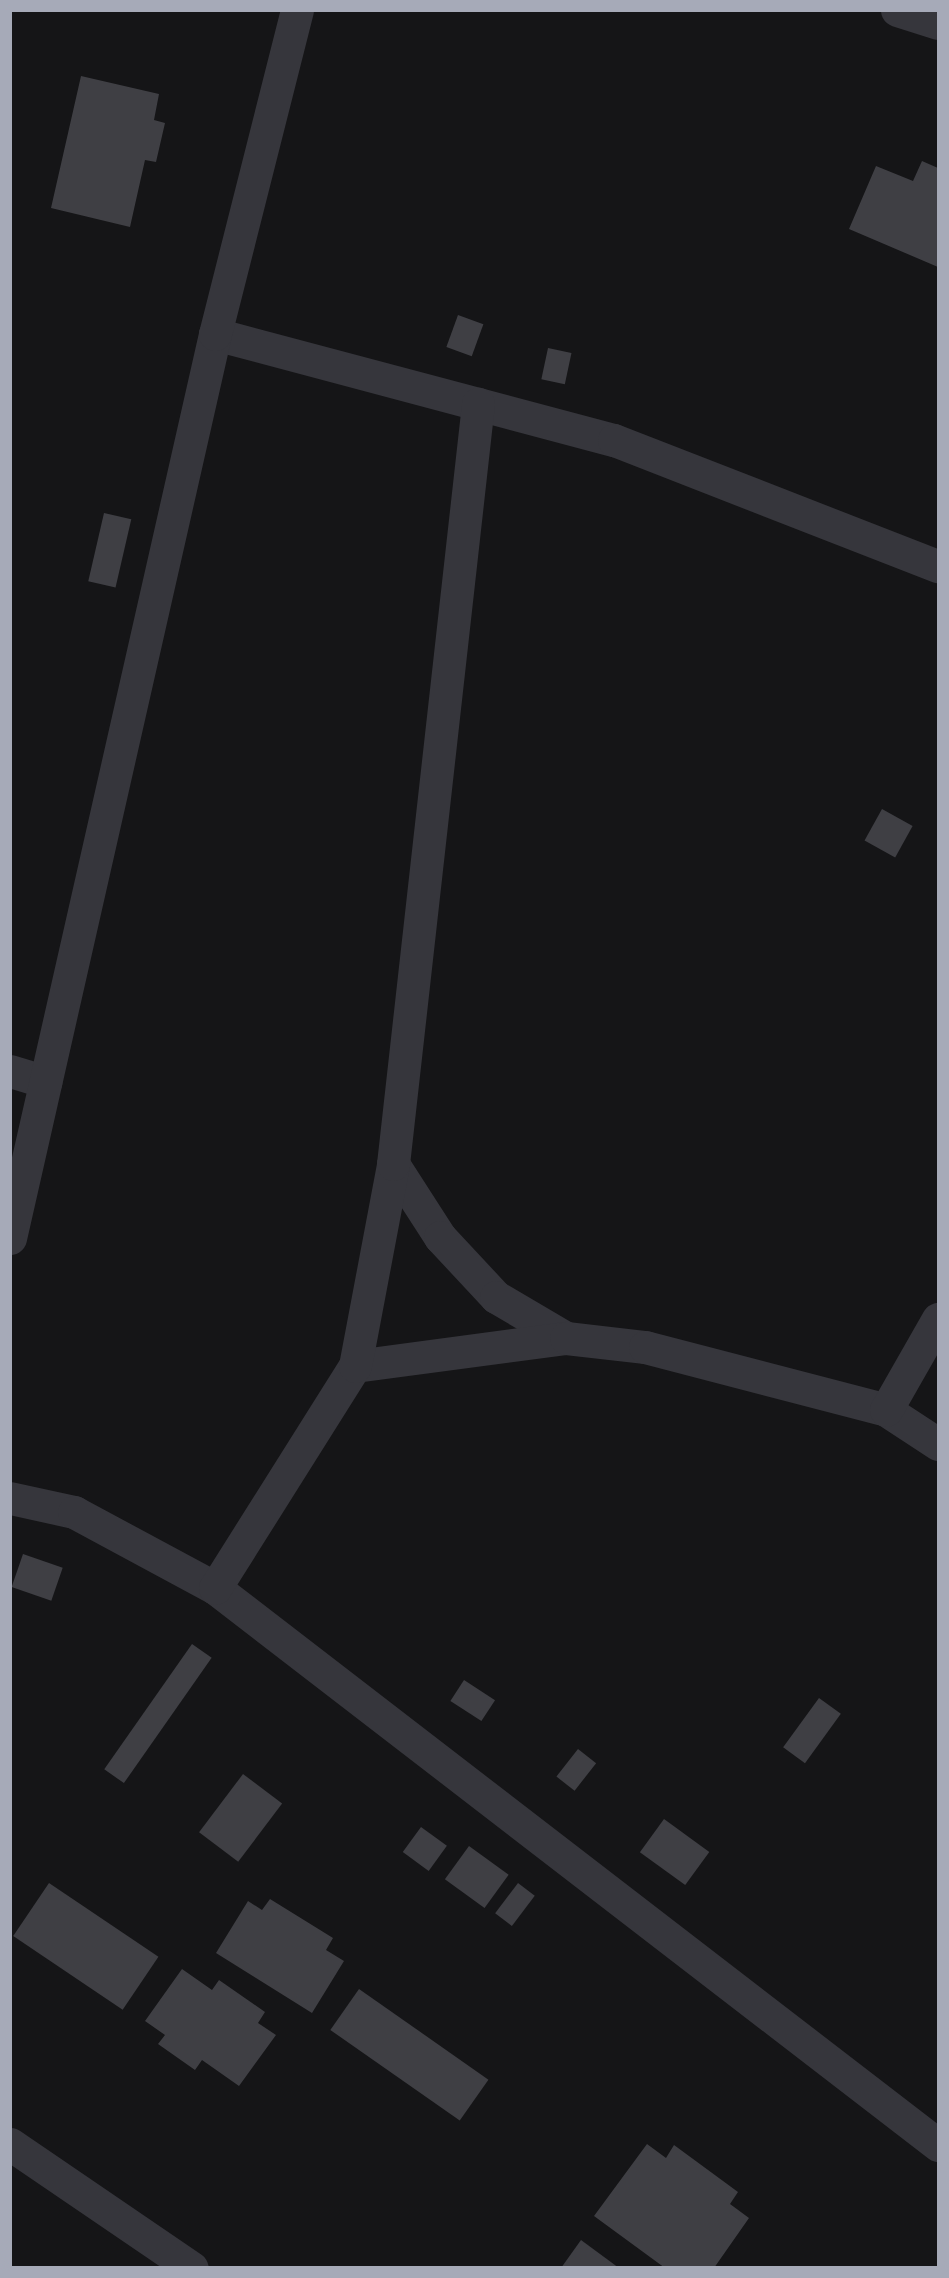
<!DOCTYPE html>
<html>
<head>
<meta charset="utf-8">
<style>
  body { margin:0 }
  #map { position:relative; width:949px; height:2278px; overflow:hidden; background:#151517; font-family:Karla,sans-serif }
  div>[style] { position:absolute }
  [style*='--x'] { left:calc(var(--x)*1px); top:calc(var(--y)*1px); width:calc(var(--w)*1px); rotate:calc(var(--a)*1deg) }
  .building>* { inset:0; background:#3f3f44; transform-origin:0 0 }
  .minor>* { height:33px; margin:-16.5px; padding:0 16.5px; transform-origin:16.5px; border-radius:16.5px; background:#36363c }
  span { translate:-50% -50%; white-space:nowrap; text-align:center; line-height:1.15; -webkit-text-stroke:6px #101012; paint-order:stroke }
  .frame { position:absolute; inset:0; border:12px solid #a6aab8; pointer-events:none }
</style>
</head>
<body>
<div id="map">
  <div class="building">
    <div style="clip-path:polygon(81px 76px,159px 94px,154px 120px,165px 123px,156px 162px,145px 160px,130px 227px,51px 208px)"></div>
    <div style="clip-path:polygon(922px 161px,938px 168px,938px 267px,849px 229px,876px 166px,913px 181px)"></div>
    <div style="left:458px;top:315px;width:27px;height:34px;rotate:20deg"></div>
    <div style="left:548px;top:348px;width:24px;height:32px;rotate:12deg"></div>
    <div style="left:104px;top:513px;width:28px;height:70px;rotate:13deg"></div>
    <div style="left:882px;top:809px;width:35px;height:36px;rotate:29deg"></div>
    <div style="left:23px;top:1554px;width:42px;height:35px;rotate:19deg"></div>
    <div style="left:192px;top:1644px;width:24px;height:153px;rotate:35deg"></div>
    <div style="left:464px;top:1680px;width:37px;height:25px;rotate:33deg"></div>
    <div style="left:819px;top:1698px;width:27px;height:61px;rotate:36deg"></div>
    <div style="left:578px;top:1749px;width:23px;height:35px;rotate:38deg"></div>
    <div style="left:243px;top:1774px;width:49px;height:73px;rotate:37deg"></div>
    <div style="left:664px;top:1819px;width:56px;height:41px;rotate:36deg"></div>
    <div style="left:421px;top:1827px;width:32px;height:31px;rotate:36deg"></div>
    <div style="left:469px;top:1846px;width:49px;height:41px;rotate:36deg"></div>
    <div style="left:49px;top:1883px;width:132px;height:64px;rotate:34deg"></div>
    <div style="left:518px;top:1883px;width:21px;height:38px;rotate:37deg"></div>
    <div style="clip-path:polygon(270px 1899px,333px 1938px,326px 1950px,344px 1961px,312px 2013px,216px 1953px,248px 1901px,262px 1910px)"></div>
    <div style="clip-path:polygon(182px 1969px,212px 1990px,219px 1980px,265px 2012px,258px 2023px,276px 2035px,239px 2086px,202px 2060px,195px 2070px,158px 2044px,165px 2035px,145px 2021px)"></div>
    <div style="left:359px;top:1989px;width:158px;height:50px;rotate:35deg"></div>
    <div style="clip-path:polygon(647px 2144px,666px 2158px,674px 2145px,738px 2192px,730px 2204px,749px 2218px,714px 2268px,665px 2268px,594px 2216px)"></div>
    <div style="clip-path:polygon(581px 2240px,619px 2268px,561px 2268px)"></div>
  </div>
  <div class="minor">
    <div style="--x:897;--y:10;--w:43;--a:17.6"></div>
    <div style="--x:215;--y:334;--w:413;--a:14.9"></div>
    <div style="--x:614;--y:440;--w:348;--a:21.3"></div>
    <div style="--x:10;--y:1071;--w:37;--a:17"></div>
    <div style="--x:393;--y:1164;--w:87;--a:57.2"></div>
    <div style="--x:440;--y:1237;--w:82;--a:47"></div>
    <div style="--x:496;--y:1297;--w:81;--a:30.4"></div>
    <div style="--x:10;--y:1238;--w:927;--a:-77.22"></div>
    <div style="--x:215;--y:334;--w:334;--a:-75.8"></div>
    <div style="--x:355;--y:1366;--w:213;--a:-7.6"></div>
    <div style="--x:566;--y:1338;--w:80;--a:6.5"></div>
    <div style="--x:645;--y:1347;--w:249;--a:14.6"></div>
    <div style="--x:886;--y:1410;--w:62;--a:33.2"></div>
    <div style="--x:886;--y:1410;--w:105;--a:-60.3"></div>
    <div style="--x:10;--y:1498;--w:66;--a:12.3"></div>
    <div style="--x:74;--y:1512;--w:160;--a:28.3"></div>
    <div style="--x:215;--y:1588;--w:913;--a:37.61"></div>
    <div style="--x:215;--y:1588;--w:262;--a:-57.8"></div>
    <div style="--x:355;--y:1366;--w:206;--a:-79.3"></div>
    <div style="--x:393;--y:1164;--w:765;--a:-83.62"></div>
    <div style="--x:10;--y:2144;--w:220;--a:34.3"></div>
  </div>
  <div class="frame"></div>
</div>
</body>
</html>
